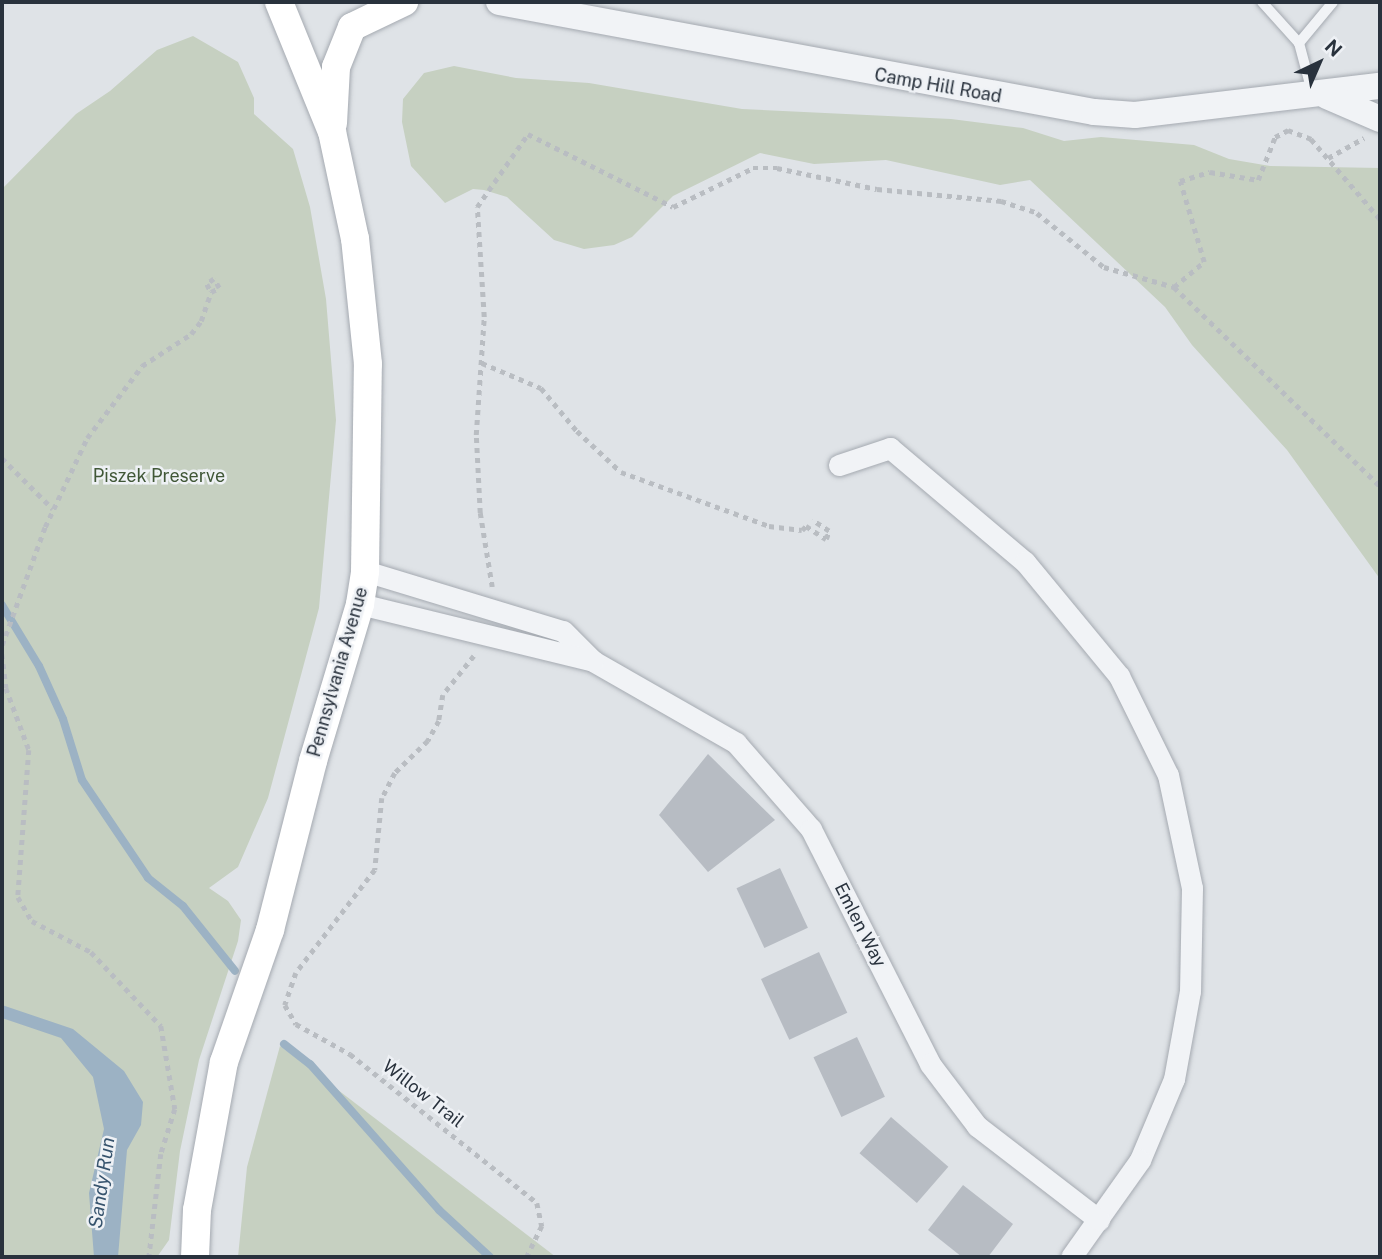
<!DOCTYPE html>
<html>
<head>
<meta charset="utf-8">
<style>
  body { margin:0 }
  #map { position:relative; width:1382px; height:1259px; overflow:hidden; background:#dfe3e7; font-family:"Public Sans",sans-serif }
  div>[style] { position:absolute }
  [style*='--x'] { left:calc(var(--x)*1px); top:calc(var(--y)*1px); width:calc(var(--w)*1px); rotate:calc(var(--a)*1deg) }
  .green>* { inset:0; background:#c6d0c1 }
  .water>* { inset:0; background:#9cb2c4 }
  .stream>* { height:8px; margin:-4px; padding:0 4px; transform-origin:4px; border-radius:4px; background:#9cb2c4 }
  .building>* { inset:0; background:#b7bcc3; transform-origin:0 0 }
  .path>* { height:4.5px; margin-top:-2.25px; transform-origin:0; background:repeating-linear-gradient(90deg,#b9bdc2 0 5px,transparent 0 10px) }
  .roads { filter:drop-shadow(0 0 2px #a5aab1) drop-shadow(0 0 2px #a5aab1) }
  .service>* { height:10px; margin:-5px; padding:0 5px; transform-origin:5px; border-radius:5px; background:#f1f3f6 }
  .minor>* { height:21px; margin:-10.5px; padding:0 10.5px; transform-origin:10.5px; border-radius:10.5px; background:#f1f3f6 }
  .tertiary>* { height:26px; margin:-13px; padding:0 13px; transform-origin:13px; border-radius:13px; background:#f1f3f6 }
  .secondary>* { height:28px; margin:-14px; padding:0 14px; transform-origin:14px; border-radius:14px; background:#fff }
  span { translate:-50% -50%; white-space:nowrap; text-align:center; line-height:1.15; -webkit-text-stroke:5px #eef1f5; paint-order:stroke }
  .street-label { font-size:18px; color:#29323d }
  .park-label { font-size:18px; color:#405737 }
  .water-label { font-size:19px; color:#36536d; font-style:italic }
  .frame { position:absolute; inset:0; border:4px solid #29323d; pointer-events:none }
  .north { position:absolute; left:1284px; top:28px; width:70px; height:70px; -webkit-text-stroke:5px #eef1f5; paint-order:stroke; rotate:44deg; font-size:19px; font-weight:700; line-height:28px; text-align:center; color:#29323d }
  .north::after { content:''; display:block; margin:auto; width:24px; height:32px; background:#29323d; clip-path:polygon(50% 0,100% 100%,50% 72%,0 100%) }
</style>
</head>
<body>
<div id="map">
  <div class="green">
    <div style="clip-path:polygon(193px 36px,238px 62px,254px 98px,254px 114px,293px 149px,310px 207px,326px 299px,336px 420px,319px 608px,268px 798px,238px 867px,209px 888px,228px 901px,241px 920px,238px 941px,199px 1060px,180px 1151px,169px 1240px,157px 1257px,2px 1257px,2px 189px,76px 114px,110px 91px,157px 50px)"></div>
    <div style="clip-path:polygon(454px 66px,516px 78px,589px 83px,742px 109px,951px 119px,1023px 128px,1064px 141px,1101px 137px,1194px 145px,1229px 159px,1270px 166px,1380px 168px,1380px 579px,1287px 450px,1192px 345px,1165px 307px,1030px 180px,1000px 185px,886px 160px,814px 164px,760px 153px,673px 196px,632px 237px,614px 245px,584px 249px,554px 240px,507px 197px,484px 190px,473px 189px,445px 203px,411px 166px,402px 122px,403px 99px,424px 73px)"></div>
    <div style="clip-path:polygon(280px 1046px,295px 1057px,556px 1257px,238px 1257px,247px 1167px)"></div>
  </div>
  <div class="water">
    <div style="clip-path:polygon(2px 1005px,73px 1029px,124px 1071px,143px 1102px,141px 1125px,127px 1150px,118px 1257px,94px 1257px,89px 1193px,104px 1129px,93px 1077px,61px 1038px,2px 1018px)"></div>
  </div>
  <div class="stream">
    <div style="--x:2;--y:605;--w:71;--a:58.8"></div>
    <div style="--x:39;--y:666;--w:58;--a:65.6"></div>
    <div style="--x:63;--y:719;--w:64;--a:72.7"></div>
    <div style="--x:82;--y:780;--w:118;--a:56"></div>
    <div style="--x:148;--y:878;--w:45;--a:38.7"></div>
    <div style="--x:183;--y:906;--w:83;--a:51.3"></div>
    <div style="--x:284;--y:1044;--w:33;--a:38"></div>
    <div style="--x:310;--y:1064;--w:195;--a:48.5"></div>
    <div style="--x:439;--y:1210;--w:69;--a:42.7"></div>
  </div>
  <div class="building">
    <div style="clip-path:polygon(708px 754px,775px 820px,708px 872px,659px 815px)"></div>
    <div style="left:780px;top:868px;width:66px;height:48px;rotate:65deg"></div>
    <div style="left:819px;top:952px;width:67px;height:64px;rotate:65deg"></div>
    <div style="left:857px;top:1037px;width:66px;height:48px;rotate:65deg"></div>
    <div style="left:891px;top:1117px;width:76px;height:48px;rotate:41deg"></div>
    <div style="clip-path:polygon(963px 1185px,1013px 1224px,988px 1257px,962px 1257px,928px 1230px)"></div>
  </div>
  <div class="path">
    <div style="--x:1328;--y:158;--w:41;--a:-29.1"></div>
    <div style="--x:1174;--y:287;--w:286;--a:44"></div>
    <div style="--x:482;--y:363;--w:64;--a:23"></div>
    <div style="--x:541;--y:388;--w:56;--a:50.1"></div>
    <div style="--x:577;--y:431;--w:60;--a:43"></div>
    <div style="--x:621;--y:472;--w:158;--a:20"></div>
    <div style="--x:769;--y:526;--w:33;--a:7"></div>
    <div style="--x:802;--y:530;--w:6;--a:-45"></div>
    <div style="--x:806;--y:526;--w:24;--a:33"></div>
    <div style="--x:826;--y:539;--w:9;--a:-69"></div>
    <div style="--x:829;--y:531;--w:20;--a:-147"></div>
    <div style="--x:2;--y:458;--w:72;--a:45"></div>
    <div style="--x:492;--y:587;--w:75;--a:-99.2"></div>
    <div style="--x:480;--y:513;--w:78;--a:-92.9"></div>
    <div style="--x:476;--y:435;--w:118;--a:-86.1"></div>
    <div style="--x:484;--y:317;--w:110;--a:-93.6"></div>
    <div style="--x:477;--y:207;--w:89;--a:-55.1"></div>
    <div style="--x:528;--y:134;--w:162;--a:26.7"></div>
    <div style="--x:673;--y:207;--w:89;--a:-26"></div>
    <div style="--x:753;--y:168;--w:24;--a:0"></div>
    <div style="--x:777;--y:168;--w:102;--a:11.9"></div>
    <div style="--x:877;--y:189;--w:125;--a:5.5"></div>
    <div style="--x:1001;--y:201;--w:38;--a:18"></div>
    <div style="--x:1037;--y:213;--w:86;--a:38.9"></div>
    <div style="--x:1104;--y:267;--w:73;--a:15.9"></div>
    <div style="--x:1174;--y:287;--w:39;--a:-40"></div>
    <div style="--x:1204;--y:262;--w:84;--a:-106.5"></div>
    <div style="--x:1180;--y:181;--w:31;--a:-17"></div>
    <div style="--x:1210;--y:172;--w:49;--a:9.5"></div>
    <div style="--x:1258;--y:180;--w:46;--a:-68.4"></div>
    <div style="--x:1275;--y:137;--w:15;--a:-28"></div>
    <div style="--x:1288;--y:130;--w:25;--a:21"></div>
    <div style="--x:1311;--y:139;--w:106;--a:49.2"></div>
    <div style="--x:2;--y:645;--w:126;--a:-70"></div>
    <div style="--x:45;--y:527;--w:98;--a:-64.7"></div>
    <div style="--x:87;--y:438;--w:91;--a:-52.6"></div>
    <div style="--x:142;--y:366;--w:59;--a:-33.1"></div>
    <div style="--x:191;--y:334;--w:16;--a:-52"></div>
    <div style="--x:201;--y:321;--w:31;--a:-71"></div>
    <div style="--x:211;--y:292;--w:9;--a:-27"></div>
    <div style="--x:219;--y:288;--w:10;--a:-119"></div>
    <div style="--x:214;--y:279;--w:9;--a:144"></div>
    <div style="--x:207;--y:284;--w:9;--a:63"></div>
    <div style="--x:2;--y:654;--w:34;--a:83"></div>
    <div style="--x:6;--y:688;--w:66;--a:69.6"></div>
    <div style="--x:29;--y:750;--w:147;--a:94.3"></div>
    <div style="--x:18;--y:897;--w:28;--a:60"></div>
    <div style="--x:32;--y:921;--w:67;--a:27.7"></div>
    <div style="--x:91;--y:952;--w:102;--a:46.6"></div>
    <div style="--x:161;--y:1026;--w:84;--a:80.4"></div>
    <div style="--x:175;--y:1109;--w:47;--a:107.3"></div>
    <div style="--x:161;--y:1154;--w:104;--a:96.6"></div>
    <div style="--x:474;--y:656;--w:50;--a:128.5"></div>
    <div style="--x:443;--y:695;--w:26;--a:99"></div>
    <div style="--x:439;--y:721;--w:23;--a:119"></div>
    <div style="--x:428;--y:741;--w:46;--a:135.9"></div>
    <div style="--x:395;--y:773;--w:28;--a:117"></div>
    <div style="--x:382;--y:798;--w:72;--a:95.6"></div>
    <div style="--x:375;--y:870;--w:130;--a:127.5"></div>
    <div style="--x:296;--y:973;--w:34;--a:109"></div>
    <div style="--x:285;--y:1005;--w:22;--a:60"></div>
    <div style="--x:296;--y:1024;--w:62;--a:29.1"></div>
    <div style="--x:350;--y:1054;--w:239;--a:38.5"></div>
    <div style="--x:537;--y:1203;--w:24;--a:78"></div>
    <div style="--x:542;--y:1226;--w:34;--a:116"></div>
  </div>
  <div class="roads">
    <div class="service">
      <div style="--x:1262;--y:2;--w:55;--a:47.9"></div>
      <div style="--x:1299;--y:43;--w:51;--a:75.1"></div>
      <div style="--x:1299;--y:43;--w:53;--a:-50.3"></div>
    </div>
    <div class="minor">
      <div style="--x:839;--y:465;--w:54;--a:-18.4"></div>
      <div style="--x:890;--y:448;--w:177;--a:40.2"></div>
      <div style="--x:1025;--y:562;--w:148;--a:50.5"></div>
      <div style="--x:1119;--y:676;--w:110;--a:63.7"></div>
      <div style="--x:1168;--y:775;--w:116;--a:78"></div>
      <div style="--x:1192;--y:888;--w:103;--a:91.1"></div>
      <div style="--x:1190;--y:991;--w:89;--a:100.3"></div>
      <div style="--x:1174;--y:1079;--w:88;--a:112.8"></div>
      <div style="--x:1140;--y:1160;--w:119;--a:125.4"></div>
      <div style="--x:365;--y:571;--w:207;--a:16.9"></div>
      <div style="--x:563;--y:631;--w:42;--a:45"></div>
      <div style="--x:593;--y:661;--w:165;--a:29.8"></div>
      <div style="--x:736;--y:743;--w:114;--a:48.9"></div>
      <div style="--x:811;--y:829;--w:263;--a:63.1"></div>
      <div style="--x:930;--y:1064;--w:78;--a:52.8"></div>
      <div style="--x:977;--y:1126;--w:154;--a:37.6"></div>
      <div style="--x:360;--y:604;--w:240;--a:13.7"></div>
    </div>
    <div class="tertiary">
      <div style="--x:499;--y:2;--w:605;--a:10.47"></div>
      <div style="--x:1094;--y:112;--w:41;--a:4.2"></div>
      <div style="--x:1135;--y:115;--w:247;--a:-6.8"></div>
      <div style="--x:1327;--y:96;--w:58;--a:23.5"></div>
    </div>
    <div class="secondary">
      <div style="--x:333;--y:123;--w:56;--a:-86.9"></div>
      <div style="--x:336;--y:67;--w:43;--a:-68.2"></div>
      <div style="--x:352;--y:27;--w:58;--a:-25.7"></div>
      <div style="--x:195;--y:1257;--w:47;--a:-87.6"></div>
      <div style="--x:197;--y:1210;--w:150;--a:-79.7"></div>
      <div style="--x:224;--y:1062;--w:140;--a:-70.8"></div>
      <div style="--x:270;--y:930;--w:174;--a:-75.7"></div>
      <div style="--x:313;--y:761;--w:164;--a:-73.3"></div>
      <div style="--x:360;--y:604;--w:33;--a:-81"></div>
      <div style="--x:365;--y:571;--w:207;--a:-89.2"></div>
      <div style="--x:368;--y:364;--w:126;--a:-95.9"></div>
      <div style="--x:355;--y:239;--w:109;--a:-102.1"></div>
      <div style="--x:332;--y:132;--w:140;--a:-112.2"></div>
    </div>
  </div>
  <div class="street-label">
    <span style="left:938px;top:86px;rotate:10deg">Camp Hill Road</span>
    <span style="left:338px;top:672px;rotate:-74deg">Pennsylvania Avenue</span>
    <span style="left:860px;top:925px;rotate:63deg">Emlen Way</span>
    <span style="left:423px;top:1094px;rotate:38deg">Willow Trail</span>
  </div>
  <div class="park-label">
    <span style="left:159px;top:476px">Piszek Preserve</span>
  </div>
  <div class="water-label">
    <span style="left:102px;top:1183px;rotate:-82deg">Sandy Run</span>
  </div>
  <div class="frame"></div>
  <div class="north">N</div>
</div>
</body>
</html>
